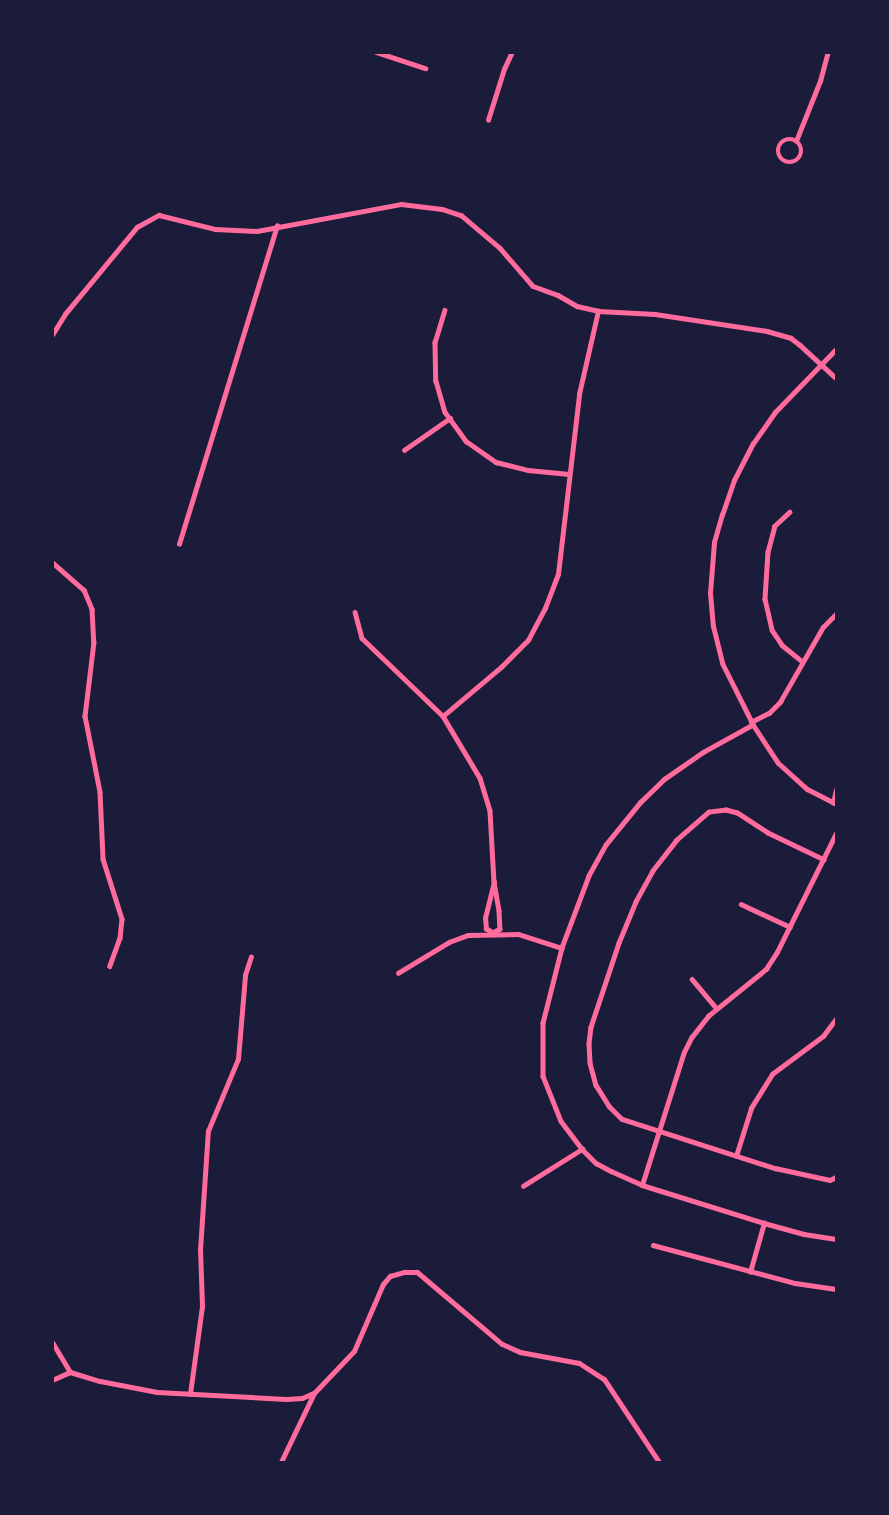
<!DOCTYPE html>
<html>
<head>
<meta charset="utf-8">
<style>
  body { margin:0 }
  #map { position:relative; width:889px; height:1515px; overflow:hidden; background:#1b1b3a; font-family:Karla,sans-serif }
  div>[style] { position:absolute }
  [style*='--x'] { left:calc(var(--x)*1px); top:calc(var(--y)*1px); width:calc(var(--w)*1px); rotate:calc(var(--a)*1deg) }
  .minor>* { height:4.5px; margin:-2.25px; padding:0 2.25px; transform-origin:2.25px; border-radius:2.25px; background:#ff6b9d }
  .minor>.ring { margin:-2.25px; padding:0; box-sizing:content-box; background:none; border:4.5px solid #ff6b9d; border-radius:50% }
  .tertiary>* { height:5px; margin:-2.5px; padding:0 2.5px; transform-origin:2.5px; border-radius:2.5px; background:#ff6b9d }
  span { translate:-50% -50%; white-space:nowrap; text-align:center; line-height:1.15; -webkit-text-stroke:5px #1b1b3a; paint-order:stroke }
  .frame { position:absolute; inset:0; border:54px solid #1b1b3a; pointer-events:none }
</style>
</head>
<body>
<div id="map">
  <div class="minor">
    <div style="--x:376;--y:52;--w:52;--a:18.1"></div>
    <div style="--x:488;--y:120;--w:53;--a:-72.6"></div>
    <div style="--x:504;--y:69;--w:19;--a:-65"></div>
    <div class="ring" style="left:778px;top:139px;width:19.5px;height:19.5px"></div>
    <div style="--x:796;--y:141;--w:65;--a:-68.2"></div>
    <div style="--x:820;--y:81;--w:30;--a:-75"></div>
    <div style="--x:445;--y:310;--w:34;--a:107"></div>
    <div style="--x:435;--y:342;--w:39;--a:89"></div>
    <div style="--x:436;--y:381;--w:32;--a:74"></div>
    <div style="--x:445;--y:412;--w:36;--a:54"></div>
    <div style="--x:466;--y:441;--w:37;--a:35"></div>
    <div style="--x:496;--y:462;--w:33;--a:14"></div>
    <div style="--x:528;--y:470;--w:41;--a:5.6"></div>
    <div style="--x:52;--y:335;--w:25;--a:-58"></div>
    <div style="--x:65;--y:314;--w:113;--a:-50.4"></div>
    <div style="--x:137;--y:227;--w:25;--a:-29"></div>
    <div style="--x:159;--y:215;--w:58;--a:14"></div>
    <div style="--x:215;--y:229;--w:42;--a:2.7"></div>
    <div style="--x:257;--y:231;--w:147;--a:-10.6"></div>
    <div style="--x:401;--y:204;--w:41;--a:7"></div>
    <div style="--x:442;--y:209;--w:20;--a:18"></div>
    <div style="--x:461;--y:215;--w:51;--a:40.2"></div>
    <div style="--x:500;--y:248;--w:50;--a:49"></div>
    <div style="--x:533;--y:286;--w:27;--a:20"></div>
    <div style="--x:558;--y:295;--w:22;--a:30"></div>
    <div style="--x:577;--y:306;--w:22;--a:13"></div>
    <div style="--x:598;--y:311;--w:57;--a:3"></div>
    <div style="--x:655;--y:314;--w:113;--a:8.6"></div>
    <div style="--x:767;--y:331;--w:25;--a:16"></div>
    <div style="--x:791;--y:338;--w:11;--a:38"></div>
    <div style="--x:800;--y:345;--w:49;--a:42.5"></div>
    <div style="--x:404;--y:450;--w:56;--a:-34.8"></div>
    <div style="--x:790;--y:512;--w:21;--a:137"></div>
    <div style="--x:775;--y:526;--w:27;--a:105"></div>
    <div style="--x:768;--y:552;--w:47;--a:93.7"></div>
    <div style="--x:765;--y:599;--w:32;--a:77"></div>
    <div style="--x:772;--y:630;--w:18;--a:56"></div>
    <div style="--x:782;--y:645;--w:26;--a:39"></div>
    <div style="--x:179;--y:544;--w:333;--a:-72.9"></div>
    <div style="--x:52;--y:562;--w:43;--a:41.2"></div>
    <div style="--x:84;--y:590;--w:21;--a:67"></div>
    <div style="--x:92;--y:609;--w:33;--a:87"></div>
    <div style="--x:94;--y:642;--w:75;--a:96.9"></div>
    <div style="--x:85;--y:716;--w:77;--a:78.8"></div>
    <div style="--x:100;--y:792;--w:67;--a:87.4"></div>
    <div style="--x:103;--y:859;--w:63;--a:72.4"></div>
    <div style="--x:122;--y:919;--w:19;--a:96"></div>
    <div style="--x:120;--y:938;--w:30;--a:110"></div>
    <div style="--x:355;--y:612;--w:27;--a:75"></div>
    <div style="--x:362;--y:638;--w:112;--a:43.9"></div>
    <div style="--x:443;--y:716;--w:72;--a:59.2"></div>
    <div style="--x:480;--y:778;--w:34;--a:73"></div>
    <div style="--x:490;--y:811;--w:71;--a:86.8"></div>
    <div style="--x:494;--y:882;--w:29;--a:80"></div>
    <div style="--x:499;--y:911;--w:18;--a:87"></div>
    <div style="--x:500;--y:929;--w:8;--a:150"></div>
    <div style="--x:493;--y:933;--w:8;--a:-150"></div>
    <div style="--x:486;--y:929;--w:11;--a:-95"></div>
    <div style="--x:485;--y:918;--w:37;--a:-76"></div>
    <div style="--x:443;--y:716;--w:76;--a:-40.2"></div>
    <div style="--x:501;--y:667;--w:38;--a:-45"></div>
    <div style="--x:528;--y:640;--w:36;--a:-62"></div>
    <div style="--x:545;--y:608;--w:36;--a:-69"></div>
    <div style="--x:558;--y:574;--w:181;--a:-83.3"></div>
    <div style="--x:579;--y:394;--w:85;--a:-77.1"></div>
    <div style="--x:751;--y:722;--w:20;--a:-27"></div>
    <div style="--x:769;--y:713;--w:16;--a:-45"></div>
    <div style="--x:780;--y:702;--w:86;--a:-60.2"></div>
    <div style="--x:823;--y:627;--w:18;--a:-45"></div>
    <div style="--x:753;--y:725;--w:56;--a:151.1"></div>
    <div style="--x:704;--y:752;--w:47;--a:145.3"></div>
    <div style="--x:665;--y:779;--w:33;--a:136"></div>
    <div style="--x:641;--y:802;--w:55;--a:129.1"></div>
    <div style="--x:606;--y:845;--w:35;--a:119"></div>
    <div style="--x:589;--y:876;--w:77;--a:110.6"></div>
    <div style="--x:562;--y:948;--w:77;--a:104.2"></div>
    <div style="--x:543;--y:1023;--w:53;--a:90"></div>
    <div style="--x:543;--y:1076;--w:48;--a:68.2"></div>
    <div style="--x:561;--y:1121;--w:35;--a:53"></div>
    <div style="--x:582;--y:1149;--w:20;--a:45"></div>
    <div style="--x:596;--y:1163;--w:17;--a:28"></div>
    <div style="--x:611;--y:1171;--w:34;--a:24"></div>
    <div style="--x:642;--y:1185;--w:128;--a:17.3"></div>
    <div style="--x:764;--y:1223;--w:41;--a:15.4"></div>
    <div style="--x:804;--y:1234;--w:32;--a:9"></div>
    <div style="--x:833;--y:803;--w:13;--a:-77"></div>
    <div style="--x:824;--y:860;--w:62;--a:-154.3"></div>
    <div style="--x:768;--y:833;--w:37;--a:-147"></div>
    <div style="--x:737;--y:813;--w:11;--a:-165"></div>
    <div style="--x:726;--y:810;--w:17;--a:173"></div>
    <div style="--x:709;--y:812;--w:43;--a:138.8"></div>
    <div style="--x:677;--y:840;--w:39;--a:128"></div>
    <div style="--x:653;--y:871;--w:35;--a:119"></div>
    <div style="--x:636;--y:902;--w:44;--a:112.5"></div>
    <div style="--x:619;--y:943;--w:89;--a:108.4"></div>
    <div style="--x:591;--y:1027;--w:16;--a:97"></div>
    <div style="--x:589;--y:1043;--w:20;--a:87"></div>
    <div style="--x:590;--y:1063;--w:23;--a:75"></div>
    <div style="--x:596;--y:1085;--w:25;--a:58"></div>
    <div style="--x:609;--y:1106;--w:18;--a:45"></div>
    <div style="--x:622;--y:1119;--w:161;--a:17.8"></div>
    <div style="--x:775;--y:1168;--w:56;--a:12.3"></div>
    <div style="--x:830;--y:1180;--w:7;--a:-27"></div>
    <div style="--x:741;--y:904;--w:54;--a:25.1"></div>
    <div style="--x:398;--y:973;--w:60;--a:-31.3"></div>
    <div style="--x:449;--y:942;--w:20;--a:-20"></div>
    <div style="--x:468;--y:935;--w:50;--a:-1.1"></div>
    <div style="--x:518;--y:934;--w:46;--a:17.7"></div>
    <div style="--x:692;--y:979;--w:38;--a:50"></div>
    <div style="--x:736;--y:1156;--w:50;--a:-72.6"></div>
    <div style="--x:751;--y:1108;--w:40;--a:-58"></div>
    <div style="--x:772;--y:1074;--w:64;--a:-36.7"></div>
    <div style="--x:823;--y:1036;--w:21;--a:-53"></div>
    <div style="--x:642;--y:1185;--w:139;--a:-72.5"></div>
    <div style="--x:684;--y:1052;--w:16;--a:-63"></div>
    <div style="--x:691;--y:1038;--w:28;--a:-52"></div>
    <div style="--x:708;--y:1016;--w:75;--a:-39"></div>
    <div style="--x:766;--y:969;--w:20;--a:-57"></div>
    <div style="--x:777;--y:952;--w:133;--a:-63.6"></div>
    <div style="--x:523;--y:1186;--w:70;--a:-32.1"></div>
    <div style="--x:653;--y:1245;--w:147;--a:15"></div>
    <div style="--x:795;--y:1283;--w:41;--a:8.3"></div>
    <div style="--x:750;--y:1272;--w:51;--a:-74.1"></div>
    <div style="--x:190;--y:1394;--w:89;--a:-82.2"></div>
    <div style="--x:202;--y:1306;--w:56;--a:-92"></div>
    <div style="--x:200;--y:1250;--w:119;--a:-86.2"></div>
    <div style="--x:208;--y:1131;--w:78;--a:-67.4"></div>
    <div style="--x:238;--y:1059;--w:84;--a:-85.2"></div>
    <div style="--x:245;--y:975;--w:19;--a:-72"></div>
    <div style="--x:281;--y:1462;--w:76;--a:-64.4"></div>
  </div>
  <div class="tertiary">
    <div style="--x:836;--y:349;--w:88;--a:134.1"></div>
    <div style="--x:775;--y:412;--w:38;--a:125"></div>
    <div style="--x:753;--y:443;--w:42;--a:117.2"></div>
    <div style="--x:734;--y:480;--w:36;--a:109"></div>
    <div style="--x:722;--y:514;--w:29;--a:106"></div>
    <div style="--x:714;--y:542;--w:51;--a:94.5"></div>
    <div style="--x:710;--y:593;--w:33;--a:85"></div>
    <div style="--x:713;--y:626;--w:38;--a:76"></div>
    <div style="--x:722;--y:663;--w:69;--a:63.4"></div>
    <div style="--x:753;--y:725;--w:45;--a:56.7"></div>
    <div style="--x:778;--y:763;--w:39;--a:42"></div>
    <div style="--x:807;--y:789;--w:33;--a:27"></div>
    <div style="--x:52;--y:1342;--w:35;--a:59"></div>
    <div style="--x:52;--y:1380;--w:20;--a:-24"></div>
    <div style="--x:70;--y:1372;--w:31;--a:17"></div>
    <div style="--x:100;--y:1381;--w:58;--a:10.9"></div>
    <div style="--x:157;--y:1392;--w:129;--a:3.1"></div>
    <div style="--x:286;--y:1399;--w:16;--a:-4"></div>
    <div style="--x:302;--y:1398;--w:13;--a:-23"></div>
    <div style="--x:314;--y:1393;--w:58;--a:-46.4"></div>
    <div style="--x:354;--y:1351;--w:73;--a:-66.6"></div>
    <div style="--x:383;--y:1284;--w:11;--a:-49"></div>
    <div style="--x:390;--y:1276;--w:15;--a:-16"></div>
    <div style="--x:404;--y:1272;--w:13;--a:0"></div>
    <div style="--x:417;--y:1272;--w:111;--a:40.3"></div>
    <div style="--x:502;--y:1344;--w:20;--a:24"></div>
    <div style="--x:520;--y:1352;--w:60;--a:10.6"></div>
    <div style="--x:579;--y:1363;--w:30;--a:33"></div>
    <div style="--x:604;--y:1379;--w:100;--a:56.5"></div>
  </div>
  <div class="frame"></div>
</div>
</body>
</html>
